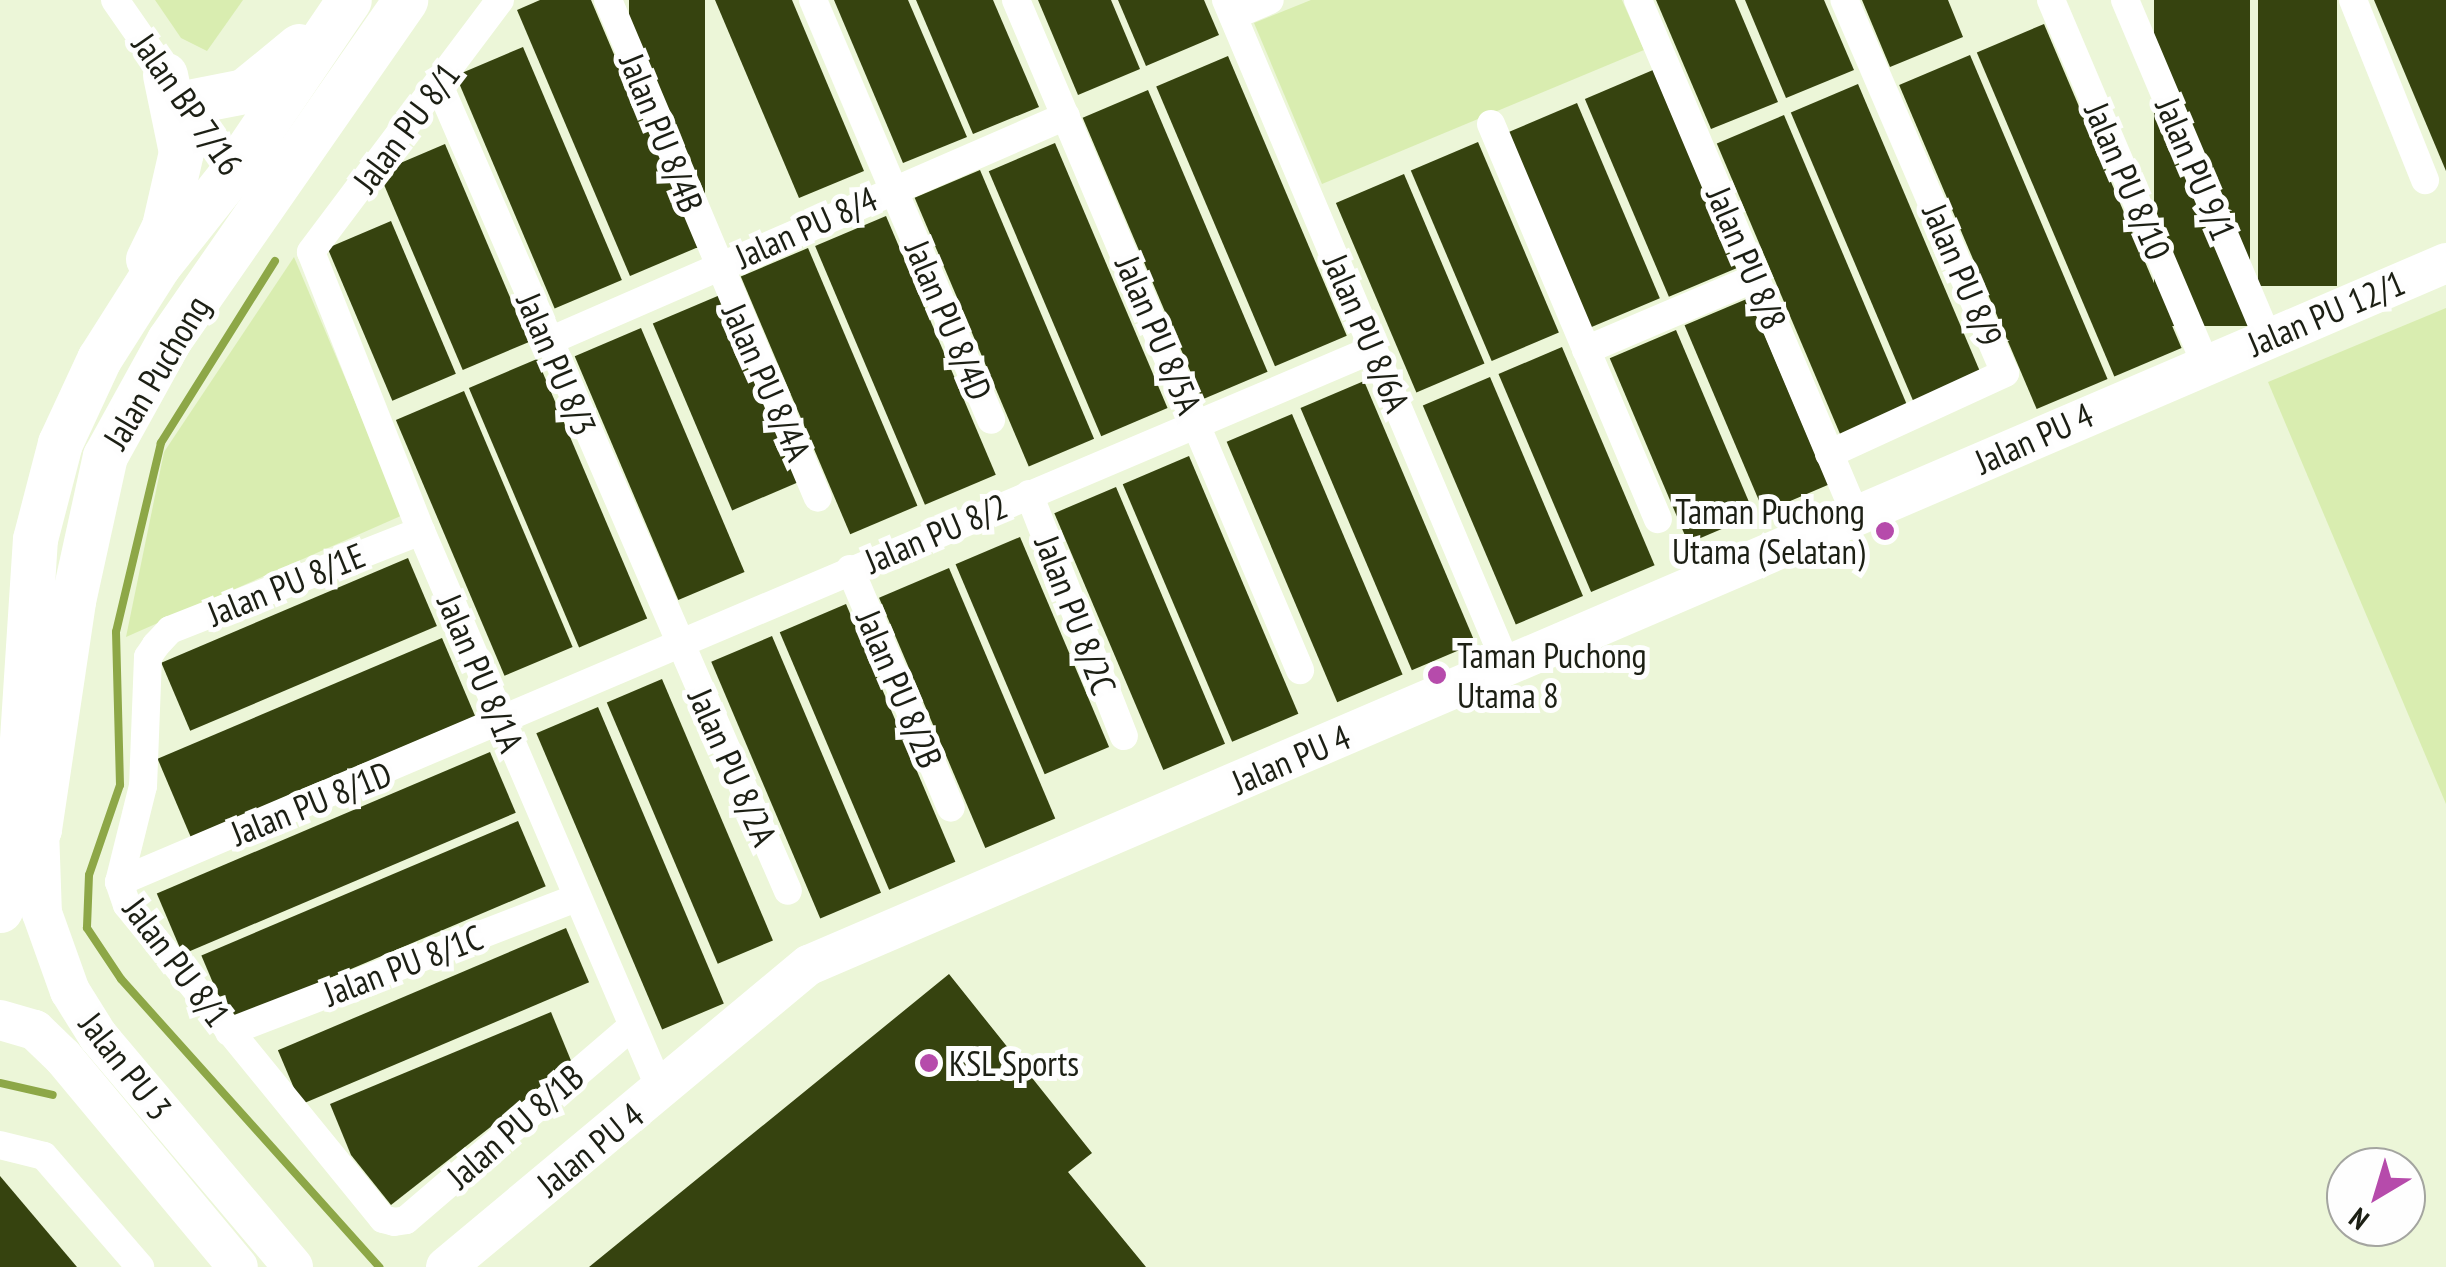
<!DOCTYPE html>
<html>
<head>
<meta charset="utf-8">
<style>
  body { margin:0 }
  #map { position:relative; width:2446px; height:1267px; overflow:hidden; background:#ecf6d8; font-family:"PT Sans Narrow",sans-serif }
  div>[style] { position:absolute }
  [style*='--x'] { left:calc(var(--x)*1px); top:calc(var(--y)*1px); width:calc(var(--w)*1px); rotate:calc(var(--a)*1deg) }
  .green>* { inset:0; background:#d9edb0 }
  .stream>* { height:8px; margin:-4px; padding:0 4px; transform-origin:4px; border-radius:4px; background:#8da747 }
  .building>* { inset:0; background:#36430f; transform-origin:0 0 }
  .street>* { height:28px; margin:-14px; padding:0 14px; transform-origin:14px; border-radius:14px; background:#fff }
  .secondary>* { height:40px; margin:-20px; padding:0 20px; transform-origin:20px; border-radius:20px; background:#fff }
  .primary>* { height:45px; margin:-22.5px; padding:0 22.5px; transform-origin:22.5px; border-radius:22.5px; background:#fff }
  .dots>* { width:28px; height:28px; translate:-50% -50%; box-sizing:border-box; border:5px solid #fefefe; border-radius:50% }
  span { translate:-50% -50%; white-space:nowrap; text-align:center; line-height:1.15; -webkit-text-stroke:10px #fefefe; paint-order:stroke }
  .street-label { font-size:35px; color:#1c1f14 }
  .poi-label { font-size:35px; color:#1c1f14 }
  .right { translate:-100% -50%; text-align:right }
  .left { translate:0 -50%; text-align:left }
  .north { position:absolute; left:2326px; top:1147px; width:100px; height:100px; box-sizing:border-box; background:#fefefe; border:2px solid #a4a5a0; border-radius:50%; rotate:218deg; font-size:28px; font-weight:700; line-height:40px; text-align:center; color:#1c1f14 }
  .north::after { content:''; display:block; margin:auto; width:35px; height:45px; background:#b64bab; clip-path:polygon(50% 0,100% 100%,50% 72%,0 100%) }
</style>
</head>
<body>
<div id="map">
  <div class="green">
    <div style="clip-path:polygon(155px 0,243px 0,207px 51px,181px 38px)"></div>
    <div style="clip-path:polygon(1311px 0,1622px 0,1644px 50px,1322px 184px,1254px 23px)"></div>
    <div style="clip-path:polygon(294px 257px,403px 515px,126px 637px,164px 452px)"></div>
    <div style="clip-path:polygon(2446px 308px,2446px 804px,2268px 382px)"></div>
  </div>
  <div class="stream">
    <div style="--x:275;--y:261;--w:215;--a:122.1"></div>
    <div style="--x:161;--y:443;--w:194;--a:103.4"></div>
    <div style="--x:116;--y:632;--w:153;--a:88.5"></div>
    <div style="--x:120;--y:785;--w:95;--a:109"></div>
    <div style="--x:89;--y:875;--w:53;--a:92.2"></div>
    <div style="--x:87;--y:928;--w:61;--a:56.3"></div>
    <div style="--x:121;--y:979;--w:387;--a:48.1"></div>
    <div style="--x:0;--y:1083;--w:54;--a:12.8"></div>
  </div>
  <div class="building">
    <div style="clip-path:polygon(540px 0,591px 0,696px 248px,630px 276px,517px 10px)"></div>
    <div style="left:629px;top:0;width:76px;height:248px"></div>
    <div style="clip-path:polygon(715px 0,792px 0,864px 171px,799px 198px)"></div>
    <div style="clip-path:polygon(834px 0,908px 0,967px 137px,903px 163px)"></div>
    <div style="clip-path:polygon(916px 0,993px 0,1039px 107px,973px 134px)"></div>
    <div style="clip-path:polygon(1038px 0,1111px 0,1140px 69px,1078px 95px)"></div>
    <div style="clip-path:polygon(1118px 0,1204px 0,1219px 35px,1146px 66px)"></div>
    <div style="clip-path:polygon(1656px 0,1735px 0,1778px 102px,1711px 129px)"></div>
    <div style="clip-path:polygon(1745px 0,1824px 0,1854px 70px,1786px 98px)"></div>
    <div style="clip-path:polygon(1862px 0,1948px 0,1963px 37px,1890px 67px)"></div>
    <div style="left:2154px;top:0;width:96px;height:326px"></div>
    <div style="left:2258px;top:0;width:79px;height:286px"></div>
    <div style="clip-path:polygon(2374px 0,2446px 0,2446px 171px)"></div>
    <div style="left:2044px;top:24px;width:352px;height:73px;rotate:67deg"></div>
    <div style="left:523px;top:47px;width:253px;height:73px;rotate:67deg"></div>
    <div style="left:1970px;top:55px;width:352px;height:77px;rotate:67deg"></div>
    <div style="left:1228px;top:56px;width:304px;height:78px;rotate:67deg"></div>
    <div style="left:1653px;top:70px;width:215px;height:74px;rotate:67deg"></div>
    <div style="left:1858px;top:84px;width:316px;height:73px;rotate:67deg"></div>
    <div style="left:1148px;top:90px;width:306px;height:71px;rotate:67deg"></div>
    <div style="left:1577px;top:103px;width:212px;height:78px;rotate:67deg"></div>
    <div style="left:1784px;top:115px;width:316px;height:73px;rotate:67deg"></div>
    <div style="left:1478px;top:142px;width:207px;height:73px;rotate:67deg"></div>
    <div style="left:1055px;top:143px;width:288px;height:72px;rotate:67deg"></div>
    <div style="left:445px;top:144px;width:215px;height:72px;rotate:67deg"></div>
    <div style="left:980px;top:170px;width:292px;height:71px;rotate:67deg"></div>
    <div style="left:1404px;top:174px;width:206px;height:74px;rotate:67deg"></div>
    <div style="left:886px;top:216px;width:281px;height:77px;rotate:67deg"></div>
    <div style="left:391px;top:221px;width:166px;height:69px;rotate:67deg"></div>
    <div style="left:808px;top:248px;width:280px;height:73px;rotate:67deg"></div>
    <div style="left:720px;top:295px;width:203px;height:73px;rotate:67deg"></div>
    <div style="left:1749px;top:298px;width:203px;height:70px;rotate:67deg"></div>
    <div style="left:641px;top:328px;width:265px;height:72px;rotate:67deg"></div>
    <div style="left:1676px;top:330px;width:201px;height:72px;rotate:67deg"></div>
    <div style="left:1562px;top:347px;width:237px;height:69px;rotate:67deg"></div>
    <div style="left:537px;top:359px;width:282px;height:74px;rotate:67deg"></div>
    <div style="left:1490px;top:377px;width:238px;height:73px;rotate:67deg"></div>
    <div style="left:1364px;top:381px;width:285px;height:69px;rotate:67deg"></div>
    <div style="left:464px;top:391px;width:278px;height:74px;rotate:67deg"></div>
    <div style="left:1292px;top:414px;width:283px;height:71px;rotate:67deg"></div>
    <div style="left:1189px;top:456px;width:280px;height:72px;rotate:67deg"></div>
    <div style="left:1116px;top:487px;width:279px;height:67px;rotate:67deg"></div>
    <div style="left:1020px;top:537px;width:228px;height:70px;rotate:67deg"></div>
    <div style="left:408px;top:558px;width:74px;height:268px;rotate:67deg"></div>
    <div style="left:949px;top:568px;width:272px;height:76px;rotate:67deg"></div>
    <div style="left:846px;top:604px;width:280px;height:72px;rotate:67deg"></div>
    <div style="left:772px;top:636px;width:279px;height:66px;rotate:67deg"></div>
    <div style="left:442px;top:638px;width:85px;height:309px;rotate:67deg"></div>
    <div style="left:662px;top:679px;width:284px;height:60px;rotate:67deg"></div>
    <div style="left:598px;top:707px;width:322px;height:67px;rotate:67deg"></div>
    <div style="left:490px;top:752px;width:66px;height:362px;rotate:67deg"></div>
    <div style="left:518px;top:821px;width:71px;height:344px;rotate:67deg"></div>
    <div style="left:566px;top:928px;width:59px;height:313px;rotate:67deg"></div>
    <div style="clip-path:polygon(949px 974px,1092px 1153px,1068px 1172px,1146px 1267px,589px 1267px)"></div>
    <div style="clip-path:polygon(551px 1012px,572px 1063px,391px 1205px,351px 1155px,330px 1104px)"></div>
    <div style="clip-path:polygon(0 1176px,77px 1267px,0 1267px)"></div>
  </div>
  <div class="street">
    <div style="--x:115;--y:0;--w:223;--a:55.2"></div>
    <div style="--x:500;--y:0;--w:315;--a:126.9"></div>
    <div style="--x:311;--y:252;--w:300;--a:68.5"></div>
    <div style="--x:421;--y:531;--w:609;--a:66.8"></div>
    <div style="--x:608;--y:0;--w:540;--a:67.14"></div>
    <div style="--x:813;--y:0;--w:456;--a:67"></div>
    <div style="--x:1016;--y:0;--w:728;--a:67.03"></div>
    <div style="--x:1226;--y:0;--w:723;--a:67.12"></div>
    <div style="--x:1638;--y:0;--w:560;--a:67.1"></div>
    <div style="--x:2051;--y:0;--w:394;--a:67"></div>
    <div style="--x:2125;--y:0;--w:367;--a:67.1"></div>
    <div style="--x:2353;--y:0;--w:194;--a:68.2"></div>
    <div style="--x:1233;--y:16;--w:40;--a:-23.4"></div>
    <div style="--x:439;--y:85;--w:878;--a:66.59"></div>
    <div style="--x:1491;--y:124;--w:429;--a:67.1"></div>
    <div style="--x:547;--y:342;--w:566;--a:-23.53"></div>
    <div style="--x:1586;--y:350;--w:184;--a:-23.1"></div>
    <div style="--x:1829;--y:454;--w:194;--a:-24.7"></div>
    <div style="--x:2005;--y:373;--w:406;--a:-113.3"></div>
    <div style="--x:1029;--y:494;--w:260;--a:68.6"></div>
    <div style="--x:421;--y:531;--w:270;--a:158.5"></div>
    <div style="--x:170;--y:630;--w:21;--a:133"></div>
    <div style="--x:156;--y:645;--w:14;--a:124"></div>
    <div style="--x:148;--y:657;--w:129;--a:92.2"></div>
    <div style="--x:143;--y:786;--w:99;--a:104"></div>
    <div style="--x:119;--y:882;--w:24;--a:71"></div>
    <div style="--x:127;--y:905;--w:405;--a:50.8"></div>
    <div style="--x:383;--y:1219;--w:11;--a:15"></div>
    <div style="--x:394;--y:1222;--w:12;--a:-9"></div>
    <div style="--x:406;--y:1220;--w:298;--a:-40.6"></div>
    <div style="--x:850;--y:569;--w:259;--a:67.1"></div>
    <div style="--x:119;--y:882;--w:1363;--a:-23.01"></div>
    <div style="--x:229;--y:1032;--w:373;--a:-21.1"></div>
    <div style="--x:0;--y:1145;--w:45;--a:14"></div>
    <div style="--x:44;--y:1156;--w:147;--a:49.1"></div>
  </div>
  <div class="secondary">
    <div style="--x:39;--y:829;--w:84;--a:88"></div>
    <div style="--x:42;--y:913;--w:83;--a:70.3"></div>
    <div style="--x:70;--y:991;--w:53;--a:58.1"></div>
    <div style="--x:98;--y:1036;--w:302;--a:49.8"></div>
    <div style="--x:0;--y:1020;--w:36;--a:16"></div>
    <div style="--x:35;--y:1030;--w:39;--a:44"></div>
    <div style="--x:63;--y:1057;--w:273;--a:50.2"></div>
    <div style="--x:446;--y:1267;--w:472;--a:-39.8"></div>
    <div style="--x:809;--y:965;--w:1781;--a:-23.21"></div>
  </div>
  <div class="primary">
    <div style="--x:183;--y:103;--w:62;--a:-11.1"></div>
    <div style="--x:244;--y:91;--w:71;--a:-39.3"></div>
    <div style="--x:148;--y:259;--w:37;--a:-64"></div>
    <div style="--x:164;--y:226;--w:76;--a:-77.1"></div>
    <div style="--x:181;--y:152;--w:79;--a:-101.7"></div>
    <div style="--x:0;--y:842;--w:75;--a:-74.5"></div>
    <div style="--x:20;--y:770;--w:231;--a:-86.3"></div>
    <div style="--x:35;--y:539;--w:99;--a:-75.4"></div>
    <div style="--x:60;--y:443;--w:93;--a:-65.1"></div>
    <div style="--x:99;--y:359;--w:110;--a:-57.6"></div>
    <div style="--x:158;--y:266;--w:117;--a:-51.6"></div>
    <div style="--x:231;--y:174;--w:210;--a:-55.9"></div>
    <div style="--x:0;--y:910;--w:90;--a:-64.3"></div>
    <div style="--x:39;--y:829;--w:231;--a:-81.5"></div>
    <div style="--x:73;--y:601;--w:148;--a:-77.6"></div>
    <div style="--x:105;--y:456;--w:132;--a:-61.1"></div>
    <div style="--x:169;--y:340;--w:414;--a:-55.2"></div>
  </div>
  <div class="dots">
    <div style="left:1885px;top:531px;background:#b64bab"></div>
    <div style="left:1437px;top:675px;background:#b64bab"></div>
    <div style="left:929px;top:1063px;background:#b64bab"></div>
  </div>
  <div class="street-label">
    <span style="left:188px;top:104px;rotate:55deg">Jalan BP 7/16</span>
    <span style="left:406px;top:127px;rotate:-53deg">Jalan PU 8/1</span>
    <span style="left:662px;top:133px;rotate:68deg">Jalan PU 8/4B</span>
    <span style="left:2196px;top:169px;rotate:67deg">Jalan PU 9/1</span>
    <span style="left:2128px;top:181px;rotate:67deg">Jalan PU 8/10</span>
    <span style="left:806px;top:227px;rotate:-24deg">Jalan PU 8/4</span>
    <span style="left:1747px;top:258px;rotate:67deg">Jalan PU 8/8</span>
    <span style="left:1963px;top:275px;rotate:67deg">Jalan PU 8/9</span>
    <span style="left:2326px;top:313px;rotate:-23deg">Jalan PU 12/1</span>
    <span style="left:949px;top:320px;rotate:67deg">Jalan PU 8/4D</span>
    <span style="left:1367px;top:333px;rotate:67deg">Jalan PU 8/6A</span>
    <span style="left:1159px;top:335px;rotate:67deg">Jalan PU 8/5A</span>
    <span style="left:557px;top:364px;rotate:67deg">Jalan PU 8/3</span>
    <span style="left:156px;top:372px;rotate:-59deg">Jalan Puchong</span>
    <span style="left:767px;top:382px;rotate:66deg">Jalan PU 8/4A</span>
    <span style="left:2034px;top:438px;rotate:-24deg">Jalan PU 4</span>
    <span style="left:936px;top:533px;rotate:-23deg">Jalan PU 8/2</span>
    <span style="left:286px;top:584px;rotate:-22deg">Jalan PU 8/1E</span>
    <span style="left:1076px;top:615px;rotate:69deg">Jalan PU 8/2C</span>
    <span style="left:481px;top:673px;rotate:67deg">Jalan PU 8/1A</span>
    <span style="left:900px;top:689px;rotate:67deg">Jalan PU 8/2B</span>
    <span style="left:1291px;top:759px;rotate:-23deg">Jalan PU 4</span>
    <span style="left:733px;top:767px;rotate:66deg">Jalan PU 8/2A</span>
    <span style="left:311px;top:803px;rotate:-22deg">Jalan PU 8/1D</span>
    <span style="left:177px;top:962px;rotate:53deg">Jalan PU 8/1</span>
    <span style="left:403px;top:965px;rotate:-21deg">Jalan PU 8/1C</span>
    <span style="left:126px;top:1066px;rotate:52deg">Jalan PU 3</span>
    <span style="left:515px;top:1126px;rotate:-41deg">Jalan PU 8/1B</span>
    <span style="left:590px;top:1149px;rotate:-39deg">Jalan PU 4</span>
  </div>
  <div class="poi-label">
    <span class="right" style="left:1865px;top:531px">Taman Puchong<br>Utama (Selatan)</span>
    <span class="left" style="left:1457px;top:675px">Taman Puchong<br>Utama 8</span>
    <span class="left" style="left:949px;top:1063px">KSL Sports</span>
  </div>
  <div class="north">N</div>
</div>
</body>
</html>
